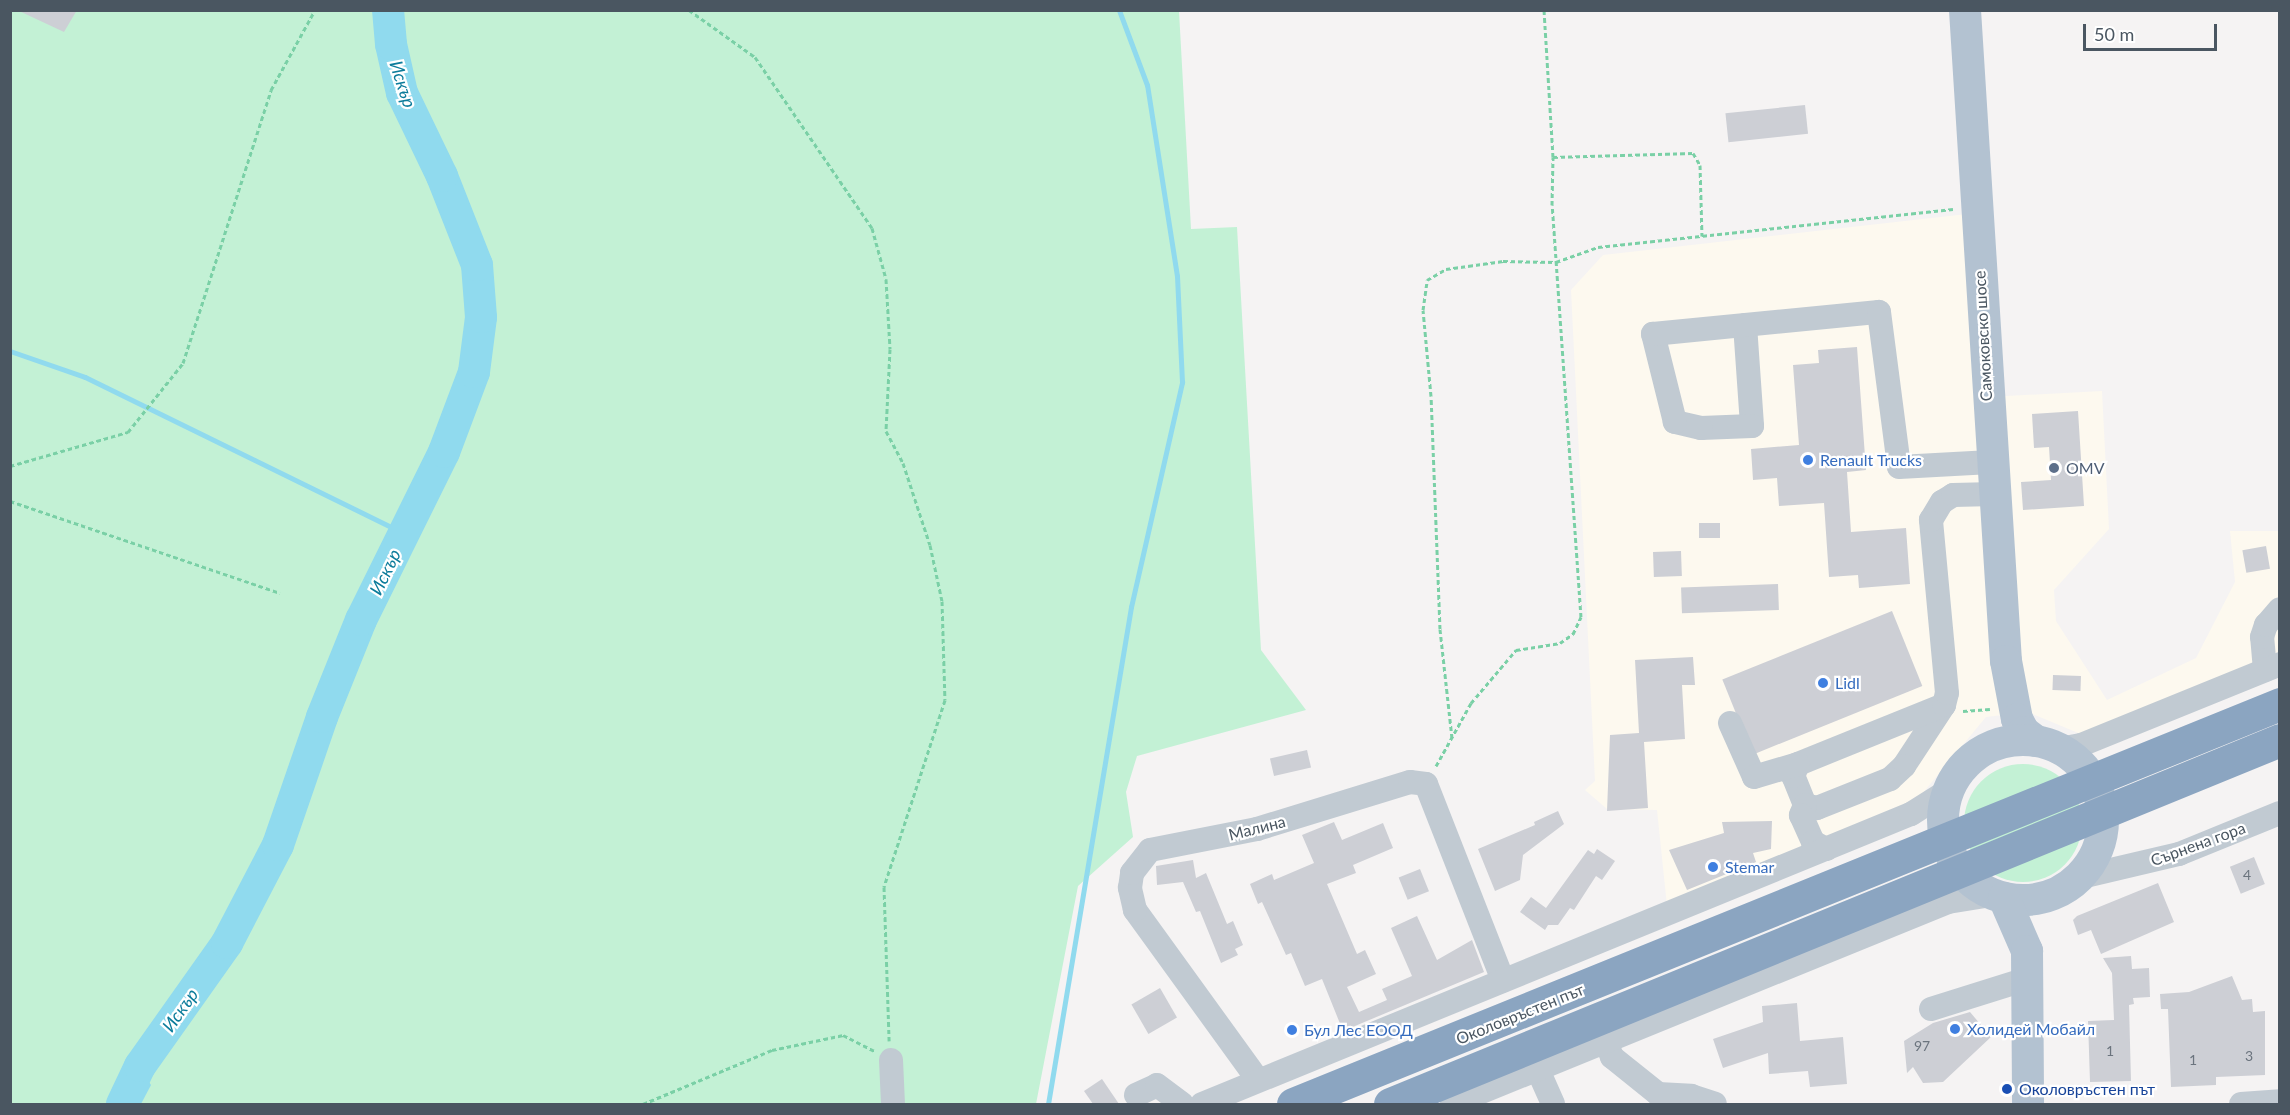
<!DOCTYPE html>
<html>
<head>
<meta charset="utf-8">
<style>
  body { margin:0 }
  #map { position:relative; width:2290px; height:1115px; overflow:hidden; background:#f5f3f3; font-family:Lato,sans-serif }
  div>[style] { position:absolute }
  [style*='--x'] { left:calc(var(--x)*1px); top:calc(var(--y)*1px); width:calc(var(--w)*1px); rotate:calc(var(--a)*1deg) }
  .commercial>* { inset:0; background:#fdf9ef }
  .green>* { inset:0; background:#c3f1d5 }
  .round { border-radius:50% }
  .water>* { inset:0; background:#90daee }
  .stream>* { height:5px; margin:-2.5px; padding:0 2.5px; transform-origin:2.5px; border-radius:2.5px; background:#90daee }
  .river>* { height:32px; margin:-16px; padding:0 16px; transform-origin:16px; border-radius:16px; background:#90daee }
  .building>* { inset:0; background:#cdcfd5; transform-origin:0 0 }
  .path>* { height:3px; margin-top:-1.5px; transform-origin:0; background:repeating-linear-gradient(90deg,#7ad0a6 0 4.5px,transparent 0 7.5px) }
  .minor>* { height:24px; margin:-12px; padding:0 12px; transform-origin:12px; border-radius:12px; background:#c1cad2 }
  .major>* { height:32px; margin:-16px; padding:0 16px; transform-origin:16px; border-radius:16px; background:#b3c2d1 }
  .major>.ring { margin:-16px; padding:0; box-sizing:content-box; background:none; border:32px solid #b3c2d1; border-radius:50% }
  .highway>* { height:33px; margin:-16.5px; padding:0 16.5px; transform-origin:16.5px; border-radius:16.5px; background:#8ba5c1 }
  .dots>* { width:16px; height:16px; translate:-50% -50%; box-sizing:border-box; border:3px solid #fff; border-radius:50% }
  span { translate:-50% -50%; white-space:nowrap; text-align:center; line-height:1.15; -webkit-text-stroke:4.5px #fff; paint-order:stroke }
  .number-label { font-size:14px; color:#6b747e }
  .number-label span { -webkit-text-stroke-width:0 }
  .street-label { font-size:16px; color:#4a5661 }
  .shop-label { font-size:16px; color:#366cbe }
  .left { translate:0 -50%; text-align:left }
  .service-label { font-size:16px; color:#4e5e75 }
  .transit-label { font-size:16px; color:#164399 }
  .water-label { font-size:18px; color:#0c7c9b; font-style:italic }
  .frame { position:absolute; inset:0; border:12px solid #4a5661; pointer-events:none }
  .scale { position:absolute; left:2083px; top:24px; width:134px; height:27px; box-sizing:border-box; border:3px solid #4a5661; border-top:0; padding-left:8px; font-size:18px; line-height:21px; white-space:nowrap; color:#4a5661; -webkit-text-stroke:4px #fff; paint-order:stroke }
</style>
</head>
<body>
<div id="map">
  <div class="commercial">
    <div style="clip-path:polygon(1976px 213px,1987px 397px,2102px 391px,2109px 529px,2054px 590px,2056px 621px,2107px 700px,2196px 658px,2235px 582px,2230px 531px,2279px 531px,2279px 658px,2083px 735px,2028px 712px,1986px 717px,1912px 806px,1667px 906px,1657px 810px,1607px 809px,1585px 790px,1595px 781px,1571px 290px,1603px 255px)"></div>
  </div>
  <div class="green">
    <div style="clip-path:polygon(10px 11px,1179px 11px,1191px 229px,1237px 227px,1261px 650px,1306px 710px,1137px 756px,1126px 792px,1133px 837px,1078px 886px,1036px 1104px,11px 1104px)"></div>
    <div class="round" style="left:1964px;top:764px;width:118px;height:118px"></div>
  </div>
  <div class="water">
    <div style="clip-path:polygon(133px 1059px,151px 1085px,141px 1104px,108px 1104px)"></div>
  </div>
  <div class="stream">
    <div style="--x:10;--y:351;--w:79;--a:19.1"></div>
    <div style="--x:85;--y:377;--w:355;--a:26.1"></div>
    <div style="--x:1048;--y:1104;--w:504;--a:-80.52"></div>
    <div style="--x:1131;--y:607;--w:231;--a:-77.2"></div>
    <div style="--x:1182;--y:382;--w:106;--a:-92.7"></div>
    <div style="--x:1177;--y:276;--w:193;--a:-98.9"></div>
    <div style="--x:1147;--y:85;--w:80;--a:-110.5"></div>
  </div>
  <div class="river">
    <div style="--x:122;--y:1104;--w:42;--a:-64.7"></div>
    <div style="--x:140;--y:1066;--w:151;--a:-54.7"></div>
    <div style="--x:227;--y:943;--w:110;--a:-62.5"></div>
    <div style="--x:278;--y:845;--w:135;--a:-71"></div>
    <div style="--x:322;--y:717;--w:105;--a:-68.1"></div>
    <div style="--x:361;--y:620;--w:187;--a:-63.7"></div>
    <div style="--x:444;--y:452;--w:85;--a:-69.4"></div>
    <div style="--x:474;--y:372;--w:55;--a:-82.7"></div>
    <div style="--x:481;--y:317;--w:52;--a:-94.4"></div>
    <div style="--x:477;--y:265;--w:96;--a:-111.5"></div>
    <div style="--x:442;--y:176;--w:92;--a:-115.7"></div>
    <div style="--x:402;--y:93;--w:50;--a:-102.7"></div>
    <div style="--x:391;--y:44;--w:34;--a:-95"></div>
  </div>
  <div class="building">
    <div style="clip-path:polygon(17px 10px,77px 10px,64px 32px)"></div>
    <div style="left:1805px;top:105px;width:29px;height:80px;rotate:84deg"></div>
    <div style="clip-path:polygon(1857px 347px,1866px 470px,1847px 472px,1851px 532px,1906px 528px,1910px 584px,1859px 588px,1858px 575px,1829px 577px,1824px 503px,1779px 506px,1777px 478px,1753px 480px,1751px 449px,1799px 445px,1793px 365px,1819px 363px,1818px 350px)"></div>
    <div style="clip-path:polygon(2078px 411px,2084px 506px,2023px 510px,2021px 482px,2051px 480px,2049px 447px,2034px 448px,2032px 414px)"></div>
    <div style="left:1720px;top:523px;width:15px;height:21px;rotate:90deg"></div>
    <div style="left:2266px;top:546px;width:23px;height:24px;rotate:80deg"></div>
    <div style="left:1681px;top:551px;width:25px;height:28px;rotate:88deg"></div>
    <div style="left:1778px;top:584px;width:26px;height:97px;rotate:88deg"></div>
    <div style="left:1892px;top:611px;width:81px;height:183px;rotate:68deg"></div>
    <div style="clip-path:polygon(1693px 657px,1695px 685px,1682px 685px,1685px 739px,1644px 742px,1648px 808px,1607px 811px,1610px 735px,1639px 733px,1635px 660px)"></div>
    <div style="left:2053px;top:675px;width:28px;height:15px;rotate:2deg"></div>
    <div style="left:1307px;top:750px;width:18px;height:38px;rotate:77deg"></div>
    <div style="clip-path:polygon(1558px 811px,1564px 824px,1523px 855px,1520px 880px,1495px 891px,1478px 849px,1535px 825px,1534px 822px)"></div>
    <div style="clip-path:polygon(1772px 821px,1771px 849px,1753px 853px,1756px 862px,1687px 890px,1669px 850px,1724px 833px,1722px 822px)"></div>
    <div style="clip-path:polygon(1334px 822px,1342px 840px,1383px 823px,1393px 848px,1353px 865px,1356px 873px,1327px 884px,1357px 954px,1365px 950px,1376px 974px,1347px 987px,1359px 1012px,1387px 1000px,1382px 989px,1412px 976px,1391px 928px,1417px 916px,1437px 960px,1472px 940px,1484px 972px,1343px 1031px,1322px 979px,1305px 986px,1291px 953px,1286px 955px,1262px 902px,1258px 904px,1250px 884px,1272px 874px,1274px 880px,1314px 863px,1302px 835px)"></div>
    <div style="clip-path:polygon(1597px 849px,1615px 861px,1602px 880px,1596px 876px,1574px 910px,1570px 908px,1558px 925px,1548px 925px,1545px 930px,1520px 912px,1531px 897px,1546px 908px,1588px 850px,1594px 854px)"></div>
    <div style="left:2254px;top:857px;width:29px;height:26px;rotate:68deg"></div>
    <div style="clip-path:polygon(1193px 860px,1196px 878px,1206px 873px,1227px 924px,1233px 921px,1243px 945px,1235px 949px,1238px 955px,1221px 963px,1200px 911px,1196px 912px,1183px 882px,1157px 885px,1156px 866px)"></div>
    <div style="left:1420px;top:869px;width:24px;height:23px;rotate:68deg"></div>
    <div style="clip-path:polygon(2158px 883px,2174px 922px,2101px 954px,2091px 930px,2078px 935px,2073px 920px,2077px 916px)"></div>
    <div style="clip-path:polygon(2131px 956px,2132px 969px,2149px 968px,2150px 997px,2133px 998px,2134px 1004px,2129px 1005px,2131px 1081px,2090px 1082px,2088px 1021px,2114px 1020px,2112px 973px,2103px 958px)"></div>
    <div style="clip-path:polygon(2232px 976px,2242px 1000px,2252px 999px,2253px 1012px,2265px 1011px,2265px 1075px,2216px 1077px,2216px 1085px,2171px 1087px,2168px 1009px,2161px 1009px,2160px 994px,2189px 992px)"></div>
    <div style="left:1160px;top:988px;width:34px;height:33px;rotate:60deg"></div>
    <div style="clip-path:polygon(1797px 1003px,1800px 1041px,1843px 1037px,1847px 1084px,1810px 1087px,1808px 1071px,1769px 1074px,1768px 1053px,1723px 1068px,1713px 1039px,1763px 1022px,1762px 1006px)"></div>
    <div style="clip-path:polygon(1970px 1012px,1991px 1037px,1943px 1082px,1923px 1083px,1913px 1067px,1907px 1073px,1904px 1041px,1933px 1023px)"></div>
    <div style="clip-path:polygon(1102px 1079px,1119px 1104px,1093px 1104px,1084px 1091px)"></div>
  </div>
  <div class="path">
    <div style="--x:689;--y:10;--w:81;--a:35.5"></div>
    <div style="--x:755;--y:57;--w:207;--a:55.6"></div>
    <div style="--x:872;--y:228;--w:53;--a:74.6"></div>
    <div style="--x:886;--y:279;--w:70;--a:86.7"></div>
    <div style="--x:890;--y:349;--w:82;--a:92.8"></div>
    <div style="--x:886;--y:431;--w:36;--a:62"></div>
    <div style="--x:903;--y:463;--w:86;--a:71.8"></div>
    <div style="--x:930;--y:545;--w:57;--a:77.9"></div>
    <div style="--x:942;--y:601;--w:99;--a:88.3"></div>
    <div style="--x:945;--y:700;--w:197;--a:108.1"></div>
    <div style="--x:884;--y:887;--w:154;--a:88.1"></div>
    <div style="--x:1553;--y:157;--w:140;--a:-1.6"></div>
    <div style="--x:1693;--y:153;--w:14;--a:60"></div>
    <div style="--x:1700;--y:165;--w:71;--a:88.4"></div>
    <div style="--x:10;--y:466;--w:123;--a:-16.1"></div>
    <div style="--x:128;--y:432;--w:88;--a:-51.4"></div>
    <div style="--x:183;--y:363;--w:287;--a:-72.1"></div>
    <div style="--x:271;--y:90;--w:91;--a:-61.2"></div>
    <div style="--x:10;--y:501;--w:285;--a:18.8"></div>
    <div style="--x:1963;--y:711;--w:27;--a:-4"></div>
    <div style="--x:1452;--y:738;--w:110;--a:-96.3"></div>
    <div style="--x:1440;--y:629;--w:233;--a:-92.2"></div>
    <div style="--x:1431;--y:396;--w:86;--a:-95.3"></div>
    <div style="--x:1423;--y:310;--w:30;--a:-82"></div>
    <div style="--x:1427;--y:280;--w:22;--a:-30"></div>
    <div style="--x:1446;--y:269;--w:58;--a:-8"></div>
    <div style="--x:1503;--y:261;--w:53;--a:1.1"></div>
    <div style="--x:1556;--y:262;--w:45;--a:-19.7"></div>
    <div style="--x:1598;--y:247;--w:357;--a:-6.1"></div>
    <div style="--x:1436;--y:766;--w:72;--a:-60.9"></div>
    <div style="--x:1471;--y:703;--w:70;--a:-49.7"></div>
    <div style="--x:1516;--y:650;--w:45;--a:-9"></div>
    <div style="--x:1560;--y:643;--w:16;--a:-35"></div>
    <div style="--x:1573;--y:634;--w:19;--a:-65"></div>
    <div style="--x:1581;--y:617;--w:413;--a:-94"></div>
    <div style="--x:1552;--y:205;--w:48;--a:-88.8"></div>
    <div style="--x:1553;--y:157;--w:147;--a:-93.5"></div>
    <div style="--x:643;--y:1104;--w:140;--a:-22.7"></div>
    <div style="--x:772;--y:1050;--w:73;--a:-11.9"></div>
    <div style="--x:843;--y:1035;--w:35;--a:27"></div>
  </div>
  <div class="minor">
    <div style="--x:1745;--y:325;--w:101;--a:86"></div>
    <div style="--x:1752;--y:426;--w:51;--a:177.8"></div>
    <div style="--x:1701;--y:428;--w:27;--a:-167"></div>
    <div style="--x:1675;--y:422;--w:91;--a:-104"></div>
    <div style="--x:1653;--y:334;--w:227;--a:-5.6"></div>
    <div style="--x:1879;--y:312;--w:156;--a:82.6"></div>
    <div style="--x:1899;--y:467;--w:92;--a:-3.1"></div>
    <div style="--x:2265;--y:670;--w:33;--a:-95"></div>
    <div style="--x:2262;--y:637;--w:13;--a:-72"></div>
    <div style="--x:2266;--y:625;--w:21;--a:-49"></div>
    <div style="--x:1944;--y:705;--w:73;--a:123.3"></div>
    <div style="--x:1904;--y:766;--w:19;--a:137"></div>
    <div style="--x:1890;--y:779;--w:79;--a:158.3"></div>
    <div style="--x:1817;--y:808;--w:12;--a:-166"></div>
    <div style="--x:1805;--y:805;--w:31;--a:-112"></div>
    <div style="--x:1793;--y:776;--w:13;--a:-67"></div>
    <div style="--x:1798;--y:764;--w:157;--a:-22"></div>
    <div style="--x:1944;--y:705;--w:12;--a:-76"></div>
    <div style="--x:1947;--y:693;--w:174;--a:-95.3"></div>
    <div style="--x:1931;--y:520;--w:21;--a:-59"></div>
    <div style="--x:1942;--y:502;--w:13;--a:-32"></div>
    <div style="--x:1953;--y:495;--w:41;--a:-1.4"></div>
    <div style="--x:1730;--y:723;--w:59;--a:66"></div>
    <div style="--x:1754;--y:777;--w:46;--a:-16.5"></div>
    <div style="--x:2059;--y:749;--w:22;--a:-10"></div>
    <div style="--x:2081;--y:745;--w:215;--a:-22.1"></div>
    <div style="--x:1805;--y:805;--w:11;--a:112"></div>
    <div style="--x:1801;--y:815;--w:30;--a:66"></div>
    <div style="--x:1813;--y:842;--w:15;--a:28"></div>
    <div style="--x:2081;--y:877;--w:101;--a:-13.2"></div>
    <div style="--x:2179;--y:854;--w:109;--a:-22.1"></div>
    <div style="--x:1931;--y:1009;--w:101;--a:-17.4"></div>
    <div style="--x:1606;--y:1042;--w:16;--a:68"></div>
    <div style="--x:1612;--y:1057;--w:59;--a:38.8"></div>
    <div style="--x:1658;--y:1094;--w:33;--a:3"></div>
    <div style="--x:1691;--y:1096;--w:25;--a:18"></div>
    <div style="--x:891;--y:1060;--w:44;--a:87.4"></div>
    <div style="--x:1538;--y:1070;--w:37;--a:66"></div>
    <div style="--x:1258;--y:1080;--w:210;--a:-125.9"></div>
    <div style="--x:1135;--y:910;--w:23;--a:-103"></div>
    <div style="--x:1130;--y:888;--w:15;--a:-82"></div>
    <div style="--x:1132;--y:873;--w:29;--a:-52"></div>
    <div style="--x:1150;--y:850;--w:109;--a:-11.1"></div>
    <div style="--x:1257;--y:829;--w:160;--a:-17.1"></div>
    <div style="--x:1410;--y:782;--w:16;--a:7"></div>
    <div style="--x:1426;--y:784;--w:211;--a:68.6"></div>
    <div style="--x:1136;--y:1095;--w:23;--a:-25"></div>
    <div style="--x:1157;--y:1085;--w:31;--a:37"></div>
    <div style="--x:1202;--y:1104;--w:766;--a:-22.25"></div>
    <div style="--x:1911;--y:814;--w:45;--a:-32.3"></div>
    <div style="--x:1452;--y:1104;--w:536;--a:-22.16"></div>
    <div style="--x:1948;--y:902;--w:44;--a:-9.2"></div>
    <div style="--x:2241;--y:1104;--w:39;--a:-4"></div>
  </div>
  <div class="major">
    <div style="--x:1965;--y:10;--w:652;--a:86.4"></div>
    <div style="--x:2006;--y:661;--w:59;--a:79.3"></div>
    <div style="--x:2017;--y:719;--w:15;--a:62"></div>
    <div style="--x:2024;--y:732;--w:15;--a:37"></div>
    <div class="ring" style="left:1943px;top:740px;width:128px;height:128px"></div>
    <div style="--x:2004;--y:898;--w:58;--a:66.5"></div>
    <div style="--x:2027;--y:951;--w:153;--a:89.6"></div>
  </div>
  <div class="highway">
    <div style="--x:1293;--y:1104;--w:1065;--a:-22.06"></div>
    <div style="--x:1390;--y:1104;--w:962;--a:-22.24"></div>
  </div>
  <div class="dots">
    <div style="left:1808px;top:460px;background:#3f7fe0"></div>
    <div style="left:2054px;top:468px;background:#5c6f8a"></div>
    <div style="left:1823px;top:683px;background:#3f7fe0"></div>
    <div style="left:1713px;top:867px;background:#3f7fe0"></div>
    <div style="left:1955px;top:1029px;background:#3f7fe0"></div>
    <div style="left:1292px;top:1030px;background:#3f7fe0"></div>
    <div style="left:2007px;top:1089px;background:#1a4fb4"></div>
  </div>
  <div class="number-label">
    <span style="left:2247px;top:875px">4</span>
    <span style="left:1922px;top:1046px">97</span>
    <span style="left:2110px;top:1051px">1</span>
    <span style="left:2249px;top:1056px">3</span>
    <span style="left:2193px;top:1060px">1</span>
  </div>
  <div class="street-label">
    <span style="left:1983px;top:336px;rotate:-93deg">Самоковско шосе</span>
    <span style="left:1257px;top:828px;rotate:-14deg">Малина</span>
    <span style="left:2198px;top:844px;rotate:-20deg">Сърнена гора</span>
    <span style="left:1520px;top:1014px;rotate:-22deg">Околовръстен път</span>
  </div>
  <div class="shop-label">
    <span class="left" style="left:1820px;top:460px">Renault Trucks</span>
    <span class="left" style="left:1835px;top:683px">Lidl</span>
    <span class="left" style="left:1725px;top:867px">Stemar</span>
    <span class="left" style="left:1967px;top:1029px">Холидей Мобайл</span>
    <span class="left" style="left:1304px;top:1030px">Бул Лес ЕООД</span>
  </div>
  <div class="service-label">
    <span class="left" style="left:2066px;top:468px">OMV</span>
  </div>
  <div class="transit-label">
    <span class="left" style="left:2019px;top:1089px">Околовръстен път</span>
  </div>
  <div class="water-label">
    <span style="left:403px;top:84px;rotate:72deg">Искър</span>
    <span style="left:385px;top:572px;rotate:-64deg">Искър</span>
    <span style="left:180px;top:1010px;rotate:-55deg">Искър</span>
  </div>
  <div class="frame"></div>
  <div class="scale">50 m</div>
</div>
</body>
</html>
